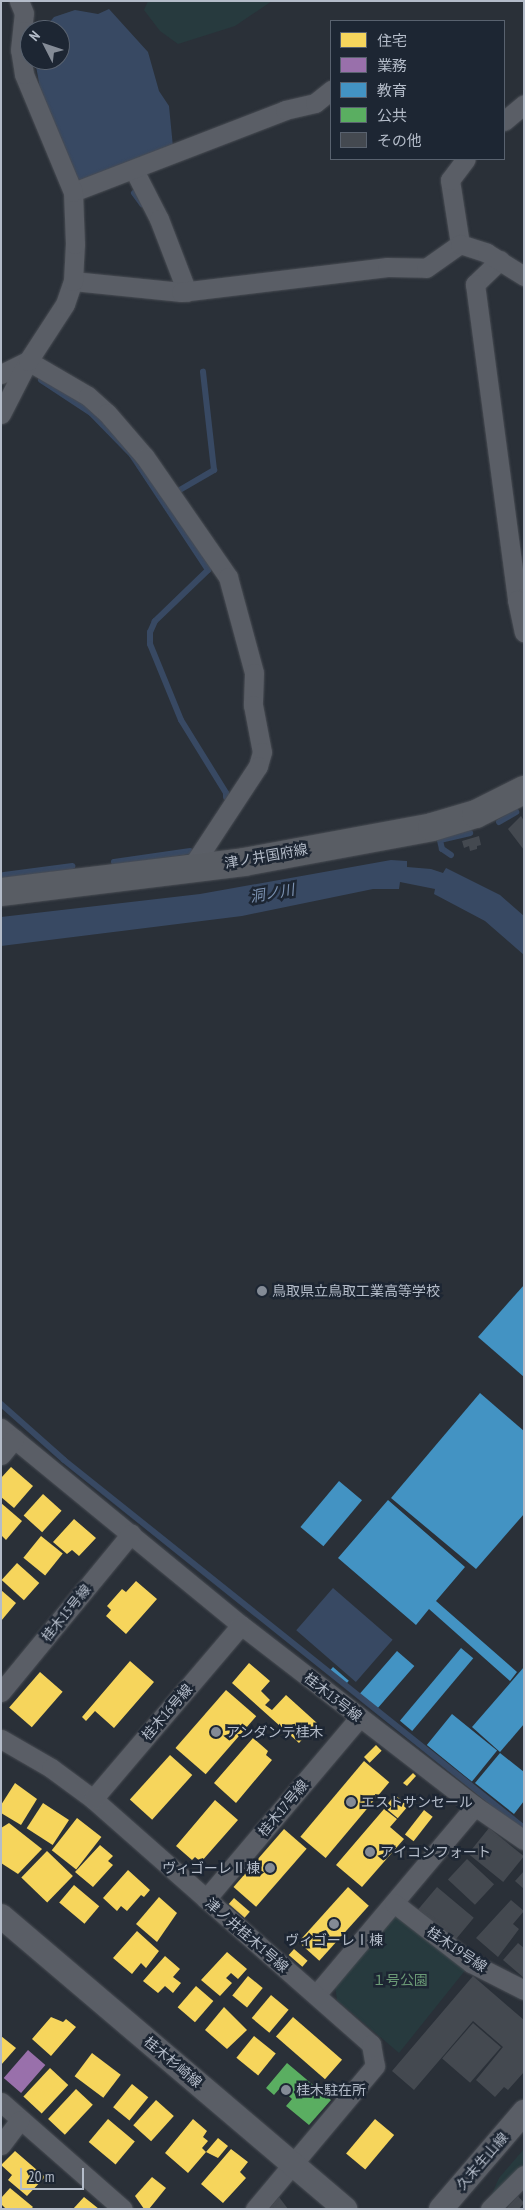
<!DOCTYPE html>
<html>
<head>
<meta charset="utf-8">
<style>
  body { margin:0 }
  #map { position:relative; width:525px; height:2210px; overflow:hidden; background:#2a3038; font-family:"PT Sans Narrow","Noto Sans JP",sans-serif }
  div>[style] { position:absolute }
  [style*='--x'] { left:calc(var(--x)*1px); top:calc(var(--y)*1px); width:calc(var(--w)*1px); rotate:calc(var(--a)*1deg) }
  .green>* { inset:0; background:#273a3e }
  .water>* { inset:0; background:#384963; transform-origin:0 0 }
  .homes>* { inset:0; background:#f6d55c; transform-origin:0 0 }
  .offices>* { inset:0; background:#9970ab; transform-origin:0 0 }
  .schools>* { inset:0; background:#4393c3; transform-origin:0 0 }
  .public>* { inset:0; background:#5aae61 }
  .stream>* { height:6px; margin:-3px; padding:0 3px; transform-origin:3px; border-radius:3px; background:#384963 }
  .building>* { inset:0; background:#444950; transform-origin:0 0 }
  .roads { filter:drop-shadow(0 0 1px #484c53) drop-shadow(0 0 1px #484c53) }
  .minor>* { height:19px; margin:-9.5px; padding:0 9.5px; transform-origin:9.5px; border-radius:9.5px; background:#5a5e66 }
  .tertiary>* { height:24px; margin:-12px; padding:0 12px; transform-origin:12px; border-radius:12px; background:#5a5e66 }
  .secondary>* { height:28px; margin:-14px; padding:0 14px; transform-origin:14px; border-radius:14px; background:#595d64 }
  .dots>* { width:14px; height:14px; translate:-50% -50%; box-sizing:border-box; border:2px solid #1d2633; border-radius:50% }
  span { translate:-50% -50%; white-space:nowrap; text-align:center; line-height:1.15; -webkit-text-stroke:5px #1d2633; paint-order:stroke }
  .street-label { font-size:14px; color:#b4bcc9 }
  .poi-label { font-size:14px; color:#b4bcc9 }
  .left { translate:0 -50%; text-align:left }
  .right { translate:-100% -50%; text-align:right }
  .park-label { font-size:14px; color:#6b9a76 }
  .water-label { font-size:15px; color:#7c92b1; font-style:italic }
  .frame { position:absolute; inset:0; border:2px solid #b4bcc9; pointer-events:none }
  .legend { position:absolute; left:330px; top:20px; width:175px; height:140px; box-sizing:border-box; background:#1d2633; border:1px solid #59626f; margin:0; padding:6px 9px; list-style:none; font-size:15px; color:#b4bcc9 }
  .legend li { display:flex; align-items:center; gap:10px; height:25px }
  .legend b { width:25px; border:1px solid #59626f }
  .north { position:absolute; left:20px; top:20px; width:50px; height:50px; box-sizing:border-box; background:#1d2633; border:1px solid #59626f; border-radius:50%; rotate:311deg; font-size:14px; font-weight:700; line-height:20px; text-align:center; color:#b4bcc9 }
  .north::after { content:''; display:block; margin:auto; width:18px; height:22px; background:#848b96; clip-path:polygon(50% 0,100% 100%,50% 72%,0 100%) }
  .scale { position:absolute; left:20px; top:2168px; width:64px; height:22px; box-sizing:border-box; border:2px solid #b4bcc9; border-top:0; padding-left:6px; font-size:15px; line-height:18px; white-space:nowrap; color:#b4bcc9; -webkit-text-stroke:4px #1d2633; paint-order:stroke }
</style>
</head>
<body>
<div id="map">
  <div class="green">
    <div style="clip-path:polygon(148px 1px,272px 1px,235px 26px,178px 44px,160px 31px,144px 10px)"></div>
    <div style="clip-path:polygon(399px 1912px,467px 1968px,399px 2053px,337px 2000px,335px 1985px)"></div>
    <div style="clip-path:polygon(524px 2149px,524px 2167px,491px 2196px,499px 2178px)"></div>
  </div>
  <div class="water">
    <div style="clip-path:polygon(109px 9px,148px 52px,159px 91px,169px 106px,173px 147px,73px 185px,42px 100px,35px 60px,60px 60px,60px 30px,43px 30px,54px 17px,75px 10px,98px 14px)"></div>
    <div style="clip-path:polygon(391px 860px,407px 861px,407px 867px,431px 869px,443px 873px,446px 868px,500px 895px,524px 916px,524px 955px,485px 921px,434px 894px,435px 889px,400px 882px,399px 889px,373px 889px,242px 916px,1px 946px,1px 917px,200px 894px)"></div>
    <div style="left:333px;top:1588px;width:79px;height:56px;rotate:41deg"></div>
  </div>
  <div class="homes">
    <div style="clip-path:polygon(11px 1467px,33px 1486px,14px 1508px,1px 1497px,1px 1478px)"></div>
    <div style="left:43px;top:1494px;width:25px;height:29px;rotate:42deg"></div>
    <div style="clip-path:polygon(1px 1503px,22px 1521px,6px 1540px,1px 1535px)"></div>
    <div style="clip-path:polygon(74px 1519px,96px 1538px,79px 1556px,72px 1550px,67px 1554px,53px 1542px)"></div>
    <div style="left:41px;top:1536px;width:28px;height:28px;rotate:39deg"></div>
    <div style="left:17px;top:1563px;width:30px;height:23px;rotate:42deg"></div>
    <div style="clip-path:polygon(136px 1581px,157px 1599px,126px 1634px,106px 1616px,111px 1610px,107px 1606px,122px 1589px,126px 1592px)"></div>
    <div style="clip-path:polygon(1px 1590px,16px 1603px,1px 1621px)"></div>
    <div style="clip-path:polygon(130px 1661px,154px 1682px,114px 1728px,95px 1711px,86px 1721px,82px 1717px)"></div>
    <div style="clip-path:polygon(249px 1663px,270px 1681px,261px 1691px,270px 1700px,265px 1705px,272px 1710px,286px 1695px,317px 1723px,299px 1743px,232px 1683px)"></div>
    <div style="left:40px;top:1672px;width:30px;height:47px;rotate:41deg"></div>
    <div style="left:226px;top:1690px;width:40px;height:77px;rotate:41deg"></div>
    <div style="clip-path:polygon(253px 1738px,268px 1751px,266px 1755px,272px 1760px,236px 1803px,214px 1783px)"></div>
    <div style="left:376px;top:1745px;width:8px;height:17px;rotate:45deg"></div>
    <div style="left:170px;top:1755px;width:30px;height:60px;rotate:42deg"></div>
    <div style="left:364px;top:1761px;width:33px;height:99px;rotate:40deg"></div>
    <div style="clip-path:polygon(413px 1773px,416px 1776px,407px 1786px,403px 1783px)"></div>
    <div style="clip-path:polygon(15px 1783px,37px 1799px,21px 1825px,1px 1813px,1px 1805px)"></div>
    <div style="left:395px;top:1795px;width:17px;height:16px;rotate:40deg"></div>
    <div style="clip-path:polygon(215px 1800px,238px 1820px,201px 1862px,195px 1857px,192px 1860px,176px 1846px)"></div>
    <div style="left:43px;top:1803px;width:31px;height:30px;rotate:33deg"></div>
    <div style="clip-path:polygon(384px 1809px,397px 1819px,390px 1827px,404px 1839px,362px 1887px,336px 1865px)"></div>
    <div style="left:424px;top:1810px;width:11px;height:31px;rotate:38deg"></div>
    <div style="left:77px;top:1818px;width:31px;height:41px;rotate:38deg"></div>
    <div style="clip-path:polygon(9px 1823px,42px 1849px,18px 1874px,1px 1863px,1px 1828px)"></div>
    <div style="left:284px;top:1829px;width:30px;height:77px;rotate:41deg"></div>
    <div style="clip-path:polygon(100px 1845px,113px 1856px,108px 1861px,113px 1865px,93px 1887px,75px 1872px)"></div>
    <div style="left:47px;top:1851px;width:36px;height:37px;rotate:44deg"></div>
    <div style="clip-path:polygon(128px 1870px,150px 1890px,144px 1897px,141px 1895px,127px 1911px,121px 1906px,117px 1911px,103px 1898px)"></div>
    <div style="left:74px;top:1885px;width:33px;height:23px;rotate:40deg"></div>
    <div style="left:348px;top:1887px;width:28px;height:74px;rotate:42deg"></div>
    <div style="clip-path:polygon(159px 1897px,177px 1913px,157px 1942px,136px 1924px)"></div>
    <div style="left:234px;top:1898px;width:21px;height:8px;rotate:41deg"></div>
    <div style="clip-path:polygon(137px 1931px,159px 1951px,146px 1968px,141px 1963px,132px 1974px,113px 1958px)"></div>
    <div style="left:294px;top:1949px;width:18px;height:8px;rotate:41deg"></div>
    <div style="clip-path:polygon(227px 1952px,247px 1969px,238px 1979px,231px 1973px,226px 1978px,232px 1983px,220px 1996px,201px 1980px)"></div>
    <div style="clip-path:polygon(165px 1956px,180px 1969px,173px 1977px,181px 1983px,173px 1993px,165px 1986px,158px 1993px,143px 1981px)"></div>
    <div style="left:248px;top:1976px;width:19px;height:25px;rotate:39deg"></div>
    <div style="left:196px;top:1986px;width:23px;height:28px;rotate:41deg"></div>
    <div style="left:271px;top:1995px;width:23px;height:30px;rotate:40deg"></div>
    <div style="clip-path:polygon(224px 2007px,247px 2030px,227px 2049px,205px 2030px)"></div>
    <div style="clip-path:polygon(51px 2017px,63px 2022px,66px 2019px,76px 2027px,51px 2056px,32px 2039px)"></div>
    <div style="left:293px;top:2017px;width:65px;height:26px;rotate:41deg"></div>
    <div style="clip-path:polygon(1px 2036px,16px 2048px,1px 2065px)"></div>
    <div style="left:254px;top:2036px;width:28px;height:28px;rotate:39deg"></div>
    <div style="left:92px;top:2053px;width:36px;height:29px;rotate:37deg"></div>
    <div style="left:50px;top:2068px;width:25px;height:39px;rotate:43deg"></div>
    <div style="left:132px;top:2084px;width:21px;height:30px;rotate:39deg"></div>
    <div style="left:76px;top:2089px;width:23px;height:41px;rotate:43deg"></div>
    <div style="left:156px;top:2100px;width:24px;height:34px;rotate:42deg"></div>
    <div style="left:108px;top:2119px;width:35px;height:30px;rotate:40deg"></div>
    <div style="clip-path:polygon(193px 2119px,207px 2131px,203px 2137px,208px 2141px,202px 2148px,206px 2152px,188px 2173px,165px 2153px)"></div>
    <div style="left:375px;top:2119px;width:25px;height:45px;rotate:40deg"></div>
    <div style="clip-path:polygon(218px 2138px,228px 2146px,218px 2158px,206px 2152px)"></div>
    <div style="clip-path:polygon(231px 2149px,248px 2162px,240px 2172px,246px 2178px,223px 2203px,201px 2184px)"></div>
    <div style="clip-path:polygon(15px 2151px,45px 2177px,27px 2196px,8px 2180px,12px 2175px,1px 2165px)"></div>
    <div style="clip-path:polygon(152px 2177px,166px 2188px,149px 2209px,144px 2209px,135px 2196px)"></div>
    <div style="clip-path:polygon(10px 2188px,33px 2207px,31px 2209px,6px 2209px,1px 2204px,1px 2198px)"></div>
    <div style="clip-path:polygon(84px 2197px,99px 2209px,73px 2209px)"></div>
  </div>
  <div class="offices">
    <div style="left:28px;top:2050px;width:23px;height:37px;rotate:41deg"></div>
  </div>
  <div class="schools">
    <div style="clip-path:polygon(524px 1285px,524px 1377px,478px 1337px)"></div>
    <div style="clip-path:polygon(480px 1393px,524px 1431px,524px 1514px,476px 1569px,391px 1498px)"></div>
    <div style="left:339px;top:1481px;width:30px;height:60px;rotate:40deg"></div>
    <div style="clip-path:polygon(388px 1500px,465px 1567px,436px 1601px,517px 1672px,510px 1681px,429px 1609px,416px 1625px,338px 1558px)"></div>
    <div style="left:461px;top:1648px;width:16px;height:95px;rotate:40deg"></div>
    <div style="left:397px;top:1651px;width:23px;height:57px;rotate:41deg"></div>
    <div style="left:333px;top:1667px;width:21px;height:5px;rotate:41deg"></div>
    <div style="clip-path:polygon(524px 1667px,524px 1724px,500px 1752px,472px 1727px)"></div>
    <div style="left:452px;top:1714px;width:58px;height:40px;rotate:39deg"></div>
    <div style="clip-path:polygon(500px 1753px,524px 1772px,524px 1801px,514px 1814px,475px 1783px)"></div>
  </div>
  <div class="public">
    <div style="clip-path:polygon(287px 2063px,331px 2100px,309px 2125px,286px 2106px,292px 2099px,280px 2088px,274px 2095px,266px 2088px)"></div>
  </div>
  <div class="stream">
    <div style="--x:134;--y:193;--w:14;--a:54"></div>
    <div style="--x:41;--y:380;--w:60;--a:33.4"></div>
    <div style="--x:91;--y:413;--w:59;--a:45.7"></div>
    <div style="--x:132;--y:455;--w:138;--a:56.5"></div>
    <div style="--x:208;--y:570;--w:74;--a:136.1"></div>
    <div style="--x:155;--y:621;--w:12;--a:114"></div>
    <div style="--x:150;--y:632;--w:12;--a:90"></div>
    <div style="--x:150;--y:644;--w:82;--a:67.8"></div>
    <div style="--x:181;--y:720;--w:86;--a:58.3"></div>
    <div style="--x:226;--y:793;--w:4;--a:90"></div>
    <div style="--x:178;--y:491;--w:42;--a:-30.3"></div>
    <div style="--x:214;--y:470;--w:99;--a:-96.4"></div>
    <div style="--x:499;--y:822;--w:20;--a:-30"></div>
    <div style="--x:451;--y:855;--w:11;--a:-146"></div>
    <div style="--x:442;--y:849;--w:9;--a:-103"></div>
    <div style="--x:440;--y:840;--w:31;--a:-13"></div>
    <div style="--x:114;--y:862;--w:77;--a:-8.2"></div>
    <div style="--x:4;--y:875;--w:69;--a:-7.5"></div>
    <div style="--x:1;--y:1404;--w:84;--a:41.6"></div>
    <div style="--x:64;--y:1460;--w:589;--a:38.66"></div>
  </div>
  <div class="building">
    <div style="clip-path:polygon(521px 816px,524px 821px,524px 850px,508px 829px)"></div>
    <div style="clip-path:polygon(479px 836px,481px 845px,477px 846px,477px 849px,470px 851px,469px 846px,464px 848px,462px 841px)"></div>
    <div style="left:489px;top:1828px;width:45px;height:33px;rotate:39deg"></div>
    <div style="left:467px;top:1859px;width:37px;height:28px;rotate:43deg"></div>
    <div style="clip-path:polygon(524px 1871px,524px 1889px,515px 1881px)"></div>
    <div style="left:437px;top:1887px;width:48px;height:35px;rotate:40deg"></div>
    <div style="clip-path:polygon(511px 1900px,524px 1911px,513px 1924px,519px 1929px,498px 1957px,476px 1938px)"></div>
    <div style="clip-path:polygon(518px 1943px,524px 1948px,524px 1978px,503px 1960px)"></div>
    <div style="clip-path:polygon(473px 1976px,524px 2020px,524px 2072px,508px 2090px,504px 2087px,495px 2097px,476px 2080px,503px 2047px,473px 2021px,414px 2090px,392px 2071px)"></div>
    <div style="left:473px;top:2023px;width:37px;height:47px;rotate:41deg"></div>
    <div style="clip-path:polygon(518px 2196px,524px 2203px,519px 2209px,506px 2209px)"></div>
    <div style="clip-path:polygon(279px 2197px,288px 2209px,269px 2209px)"></div>
  </div>
  <div class="roads">
    <div class="minor">
      <div style="--x:504;--y:121;--w:26;--a:-40"></div>
      <div style="--x:134;--y:170;--w:55;--a:63"></div>
      <div style="--x:159;--y:219;--w:78;--a:69"></div>
      <div style="--x:73;--y:192;--w:227;--a:-21.1"></div>
      <div style="--x:285;--y:110;--w:31;--a:-13"></div>
      <div style="--x:315;--y:103;--w:21;--a:-39"></div>
      <div style="--x:460;--y:244;--w:65;--a:-98.9"></div>
      <div style="--x:450;--y:180;--w:26;--a:-53"></div>
      <div style="--x:500;--y:260;--w:35;--a:136"></div>
      <div style="--x:475;--y:284;--w:319;--a:82.4"></div>
      <div style="--x:73;--y:281;--w:109;--a:5.8"></div>
      <div style="--x:181;--y:292;--w:208;--a:-6.9"></div>
      <div style="--x:387;--y:267;--w:39;--a:1"></div>
      <div style="--x:426;--y:268;--w:42;--a:-35.2"></div>
      <div style="--x:460;--y:244;--w:28;--a:18"></div>
      <div style="--x:487;--y:253;--w:44;--a:31.9"></div>
      <div style="--x:1;--y:374;--w:30;--a:-26"></div>
      <div style="--x:28;--y:361;--w:69;--a:30.3"></div>
      <div style="--x:88;--y:396;--w:25;--a:42"></div>
      <div style="--x:107;--y:413;--w:58;--a:49.2"></div>
      <div style="--x:145;--y:457;--w:146;--a:55.3"></div>
      <div style="--x:228;--y:577;--w:99;--a:74.8"></div>
      <div style="--x:254;--y:673;--w:32;--a:92"></div>
      <div style="--x:253;--y:705;--w:48;--a:79.2"></div>
      <div style="--x:262;--y:752;--w:15;--a:106"></div>
      <div style="--x:258;--y:766;--w:122;--a:123.3"></div>
      <div style="--x:1;--y:414;--w:59;--a:-63"></div>
      <div style="--x:28;--y:361;--w:68;--a:-57"></div>
      <div style="--x:65;--y:304;--w:24;--a:-71"></div>
      <div style="--x:73;--y:281;--w:37;--a:-87"></div>
      <div style="--x:75;--y:244;--w:52;--a:-92.2"></div>
      <div style="--x:73;--y:192;--w:128;--a:-112.6"></div>
      <div style="--x:24;--y:74;--w:24;--a:-99"></div>
      <div style="--x:20;--y:50;--w:37;--a:-84"></div>
      <div style="--x:24;--y:13;--w:13;--a:-113"></div>
      <div style="--x:524;--y:598;--w:7;--a:164"></div>
      <div style="--x:517;--y:600;--w:33;--a:78"></div>
      <div style="--x:1;--y:1428;--w:310;--a:39.4"></div>
      <div style="--x:241;--y:1625;--w:296;--a:37.7"></div>
      <div style="--x:475;--y:1806;--w:247;--a:130.1"></div>
      <div style="--x:1;--y:1455;--w:21;--a:-51"></div>
      <div style="--x:1;--y:1692;--w:205;--a:-50.6"></div>
      <div style="--x:1;--y:1739;--w:58;--a:30.1"></div>
      <div style="--x:51;--y:1768;--w:52;--a:36.4"></div>
      <div style="--x:93;--y:1799;--w:371;--a:41.4"></div>
      <div style="--x:371;--y:2044;--w:22;--a:80"></div>
      <div style="--x:375;--y:2066;--w:187;--a:130"></div>
      <div style="--x:93;--y:1799;--w:228;--a:-49.6"></div>
      <div style="--x:475;--y:1806;--w:60;--a:34.8"></div>
      <div style="--x:206;--y:1899;--w:237;--a:-49.8"></div>
      <div style="--x:394;--y:1903;--w:98;--a:37.9"></div>
      <div style="--x:471;--y:1963;--w:59;--a:27"></div>
      <div style="--x:1;--y:2102;--w:162;--a:41.3"></div>
      <div style="--x:1;--y:2145;--w:31;--a:-53"></div>
      <div style="--x:490;--y:2209;--w:48;--a:-45"></div>
    </div>
    <div class="tertiary">
      <div style="--x:1;--y:1916;--w:452;--a:40.4"></div>
      <div style="--x:441;--y:2209;--w:128;--a:-49.4"></div>
    </div>
    <div class="secondary">
      <div style="--x:1;--y:892;--w:245;--a:-7"></div>
      <div style="--x:244;--y:862;--w:191;--a:-10.5"></div>
      <div style="--x:432;--y:827;--w:46;--a:-16.5"></div>
      <div style="--x:476;--y:814;--w:54;--a:-26.6"></div>
    </div>
  </div>
  <div class="dots">
    <div style="left:262px;top:1291px;background:#848b96"></div>
    <div style="left:216px;top:1732px;background:#848b96"></div>
    <div style="left:351px;top:1802px;background:#848b96"></div>
    <div style="left:370px;top:1852px;background:#848b96"></div>
    <div style="left:270px;top:1868px;background:#848b96"></div>
    <div style="left:334px;top:1924px;background:#848b96"></div>
    <div style="left:286px;top:2090px;background:#848b96"></div>
  </div>
  <div class="street-label">
    <span style="left:266px;top:856px;rotate:-10deg">津ノ井国府線</span>
    <span style="left:66px;top:1613px;rotate:-51deg">桂木15号線</span>
    <span style="left:333px;top:1697px;rotate:38deg">桂木13号線</span>
    <span style="left:167px;top:1712px;rotate:-49deg">桂木16号線</span>
    <span style="left:283px;top:1808px;rotate:-50deg">桂木17号線</span>
    <span style="left:247px;top:1935px;rotate:41deg">津ノ井桂木1号線</span>
    <span style="left:457px;top:1949px;rotate:34deg">桂木19号線</span>
    <span style="left:173px;top:2062px;rotate:40deg">桂木杉崎線</span>
    <span style="left:482px;top:2161px;rotate:-49deg">久末生山線</span>
  </div>
  <div class="poi-label">
    <span class="left" style="left:272px;top:1291px">鳥取県立鳥取工業高等学校</span>
    <span class="left" style="left:226px;top:1732px">アンダンテ桂木</span>
    <span class="left" style="left:361px;top:1802px">エストサンセール</span>
    <span class="left" style="left:380px;top:1852px">アイコンフォート</span>
    <span class="right" style="left:260px;top:1868px">ヴィゴーレⅡ棟</span>
    <span style="left:334px;top:1940px">ヴィゴーレⅠ棟</span>
    <span class="left" style="left:296px;top:2090px">桂木駐在所</span>
  </div>
  <div class="park-label">
    <span style="left:400px;top:1980px">１号公園</span>
  </div>
  <div class="water-label">
    <span style="left:272px;top:893px;rotate:-10deg">洞ノ川</span>
  </div>
  <div class="frame"></div>
  <ul class="legend">
  <li><b style="height:14px;background:#f6d55c"></b>住宅</li>
  <li><b style="height:14px;background:#9970ab"></b>業務</li>
  <li><b style="height:14px;background:#4393c3"></b>教育</li>
  <li><b style="height:14px;background:#5aae61"></b>公共</li>
  <li><b style="height:14px;background:#444950"></b>その他</li>
  </ul>
  <div class="north">N</div>
  <div class="scale">20 m</div>
</div>
</body>
</html>
